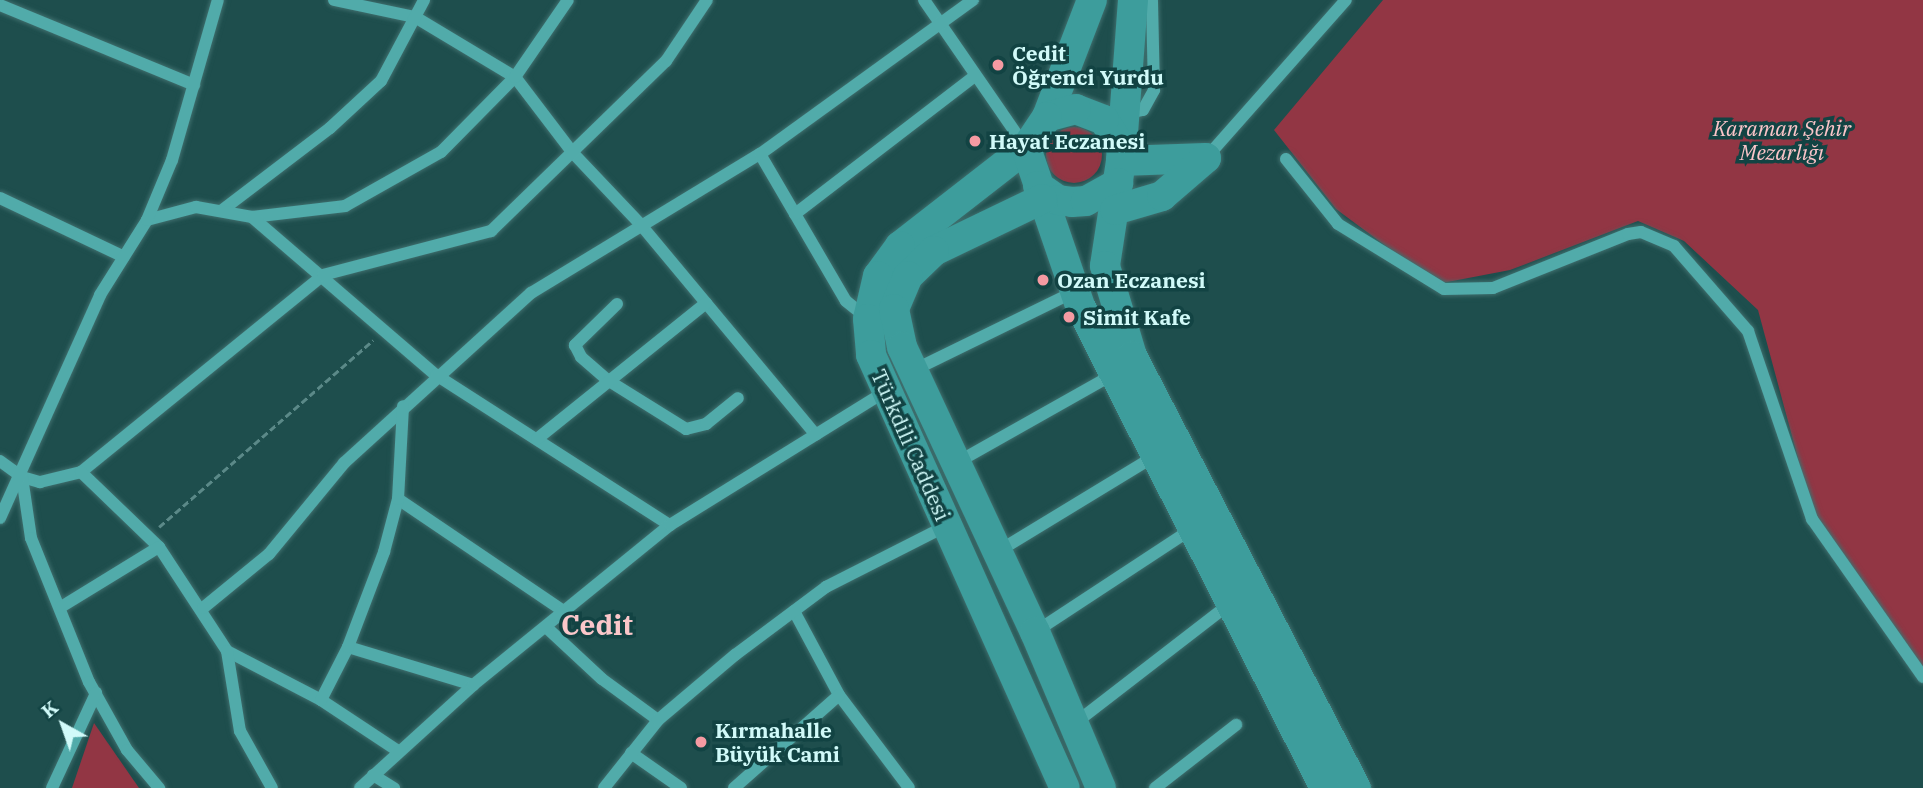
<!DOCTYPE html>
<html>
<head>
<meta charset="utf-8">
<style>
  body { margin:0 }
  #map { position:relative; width:1923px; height:788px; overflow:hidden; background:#1e4e4d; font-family:"IBM Plex Serif",serif }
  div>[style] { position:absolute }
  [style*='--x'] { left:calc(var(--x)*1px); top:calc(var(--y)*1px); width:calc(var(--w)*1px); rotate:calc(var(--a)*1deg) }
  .green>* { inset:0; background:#923644 }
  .round { border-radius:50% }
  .path>* { height:2.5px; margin-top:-1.25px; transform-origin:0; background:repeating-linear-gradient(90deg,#5b8988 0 7px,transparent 0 10.5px) }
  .roads { filter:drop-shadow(0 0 2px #3f6f6e) drop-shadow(0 0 2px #3f6f6e) }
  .minor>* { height:12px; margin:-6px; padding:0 6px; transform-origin:6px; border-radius:6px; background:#51abaa }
  .major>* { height:30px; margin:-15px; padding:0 15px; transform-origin:15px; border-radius:15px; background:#3d9d9c }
  .dots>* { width:19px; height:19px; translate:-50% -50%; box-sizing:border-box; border:4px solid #124343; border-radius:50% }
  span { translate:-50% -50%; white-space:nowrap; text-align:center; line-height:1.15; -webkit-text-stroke:7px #124343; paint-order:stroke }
  .poi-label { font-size:21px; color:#d1faf9; font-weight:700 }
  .left { translate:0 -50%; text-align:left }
  .park-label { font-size:21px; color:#fcc5c9; font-style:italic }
  .street-label { font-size:21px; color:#d1faf9 }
  .district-label { font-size:28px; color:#fbc7ca; font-weight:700 }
  .north { position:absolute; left:28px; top:690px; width:70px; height:70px; -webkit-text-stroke:5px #124343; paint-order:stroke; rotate:320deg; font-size:19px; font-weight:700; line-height:28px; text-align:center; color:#d1faf9 }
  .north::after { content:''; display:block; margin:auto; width:24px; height:32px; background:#d1faf9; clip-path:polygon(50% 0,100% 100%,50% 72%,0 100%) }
</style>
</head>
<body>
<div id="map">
  <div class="green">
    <div style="clip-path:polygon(1383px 0,1923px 0,1923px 673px,1813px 514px,1758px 310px,1684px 241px,1638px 221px,1510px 270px,1437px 284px,1336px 209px,1274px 130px)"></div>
    <div class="round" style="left:1046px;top:127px;width:56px;height:56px"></div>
    <div style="clip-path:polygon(94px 723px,139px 788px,72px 788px)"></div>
  </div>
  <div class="path">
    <div style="--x:159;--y:527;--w:284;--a:-41.1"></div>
  </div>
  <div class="roads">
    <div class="minor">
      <div style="--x:334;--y:0;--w:83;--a:11.9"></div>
      <div style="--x:415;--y:17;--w:117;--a:31"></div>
      <div style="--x:515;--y:77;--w:96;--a:52.7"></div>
      <div style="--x:573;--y:153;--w:99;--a:46.6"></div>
      <div style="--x:641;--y:225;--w:273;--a:50.2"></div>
      <div style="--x:924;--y:0;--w:180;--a:55.4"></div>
      <div style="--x:0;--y:5;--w:210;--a:22.4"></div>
      <div style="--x:1125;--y:114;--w:18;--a:-13"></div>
      <div style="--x:1143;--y:110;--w:23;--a:-61"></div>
      <div style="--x:1154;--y:90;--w:90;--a:-91.3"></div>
      <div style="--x:760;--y:154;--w:170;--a:59.7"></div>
      <div style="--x:846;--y:301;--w:28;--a:39"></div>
      <div style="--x:1206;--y:158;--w:211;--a:-48.5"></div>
      <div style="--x:1286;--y:159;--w:83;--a:51.3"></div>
      <div style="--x:1338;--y:224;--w:124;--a:31.5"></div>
      <div style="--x:1444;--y:289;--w:49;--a:-1.2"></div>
      <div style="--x:1493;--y:288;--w:145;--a:-21.8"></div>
      <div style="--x:1628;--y:234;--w:13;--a:-9"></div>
      <div style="--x:1641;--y:232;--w:36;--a:23"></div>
      <div style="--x:1674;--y:246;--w:113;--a:49"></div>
      <div style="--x:1748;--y:331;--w:199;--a:71.2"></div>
      <div style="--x:1812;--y:519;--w:193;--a:54.9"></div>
      <div style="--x:0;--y:198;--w:137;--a:25.4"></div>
      <div style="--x:221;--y:211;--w:137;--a:-37.3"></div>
      <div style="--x:330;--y:128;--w:69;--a:-42.7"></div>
      <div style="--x:381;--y:81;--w:92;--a:-62"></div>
      <div style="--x:795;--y:214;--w:227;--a:-37.5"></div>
      <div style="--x:252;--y:217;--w:94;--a:-6.7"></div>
      <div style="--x:345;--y:206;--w:110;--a:-29.4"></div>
      <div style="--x:441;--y:152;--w:105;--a:-45.4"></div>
      <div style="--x:515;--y:77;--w:93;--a:-55.5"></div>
      <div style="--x:147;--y:220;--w:51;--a:-14.9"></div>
      <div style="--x:196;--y:207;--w:57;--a:10.1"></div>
      <div style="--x:252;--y:217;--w:243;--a:40.7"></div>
      <div style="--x:436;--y:375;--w:278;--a:32.7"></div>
      <div style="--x:617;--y:304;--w:59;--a:135.7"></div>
      <div style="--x:575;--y:345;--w:13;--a:63"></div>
      <div style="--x:581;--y:357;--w:37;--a:41"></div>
      <div style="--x:609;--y:381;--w:91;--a:31.9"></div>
      <div style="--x:686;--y:429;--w:21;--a:-14"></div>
      <div style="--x:706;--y:424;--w:41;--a:-39.1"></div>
      <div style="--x:914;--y:370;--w:178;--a:-26"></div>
      <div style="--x:537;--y:439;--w:217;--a:-38.8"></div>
      <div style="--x:0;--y:461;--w:27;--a:36"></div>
      <div style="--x:22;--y:477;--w:19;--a:16"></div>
      <div style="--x:40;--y:482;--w:42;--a:-13.7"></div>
      <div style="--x:81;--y:472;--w:312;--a:-39.1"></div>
      <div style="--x:323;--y:275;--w:174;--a:-14.7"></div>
      <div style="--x:491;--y:231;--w:244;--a:-44.2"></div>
      <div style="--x:666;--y:61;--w:73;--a:-56.1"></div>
      <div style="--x:956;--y:463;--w:181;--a:-29.4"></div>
      <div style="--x:81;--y:472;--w:108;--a:43.9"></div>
      <div style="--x:159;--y:547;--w:124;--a:56.8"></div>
      <div style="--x:227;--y:651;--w:106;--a:27.5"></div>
      <div style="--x:321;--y:700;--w:92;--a:33.5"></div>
      <div style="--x:22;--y:477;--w:62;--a:81.6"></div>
      <div style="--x:31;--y:538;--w:155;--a:68.1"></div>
      <div style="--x:89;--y:682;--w:78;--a:60.8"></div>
      <div style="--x:127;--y:750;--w:50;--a:49.9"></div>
      <div style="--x:398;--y:499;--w:202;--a:34.1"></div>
      <div style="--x:0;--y:518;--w:244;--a:-65.8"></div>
      <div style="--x:100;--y:295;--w:89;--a:-57.9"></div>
      <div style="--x:147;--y:220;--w:65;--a:-67.4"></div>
      <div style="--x:172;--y:160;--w:166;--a:-74"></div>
      <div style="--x:997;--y:552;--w:185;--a:-31.3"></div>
      <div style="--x:61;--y:607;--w:115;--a:-31.5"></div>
      <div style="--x:203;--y:608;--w:85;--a:-39.3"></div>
      <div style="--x:269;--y:554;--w:118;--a:-50.5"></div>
      <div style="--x:344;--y:463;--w:253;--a:-42.3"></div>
      <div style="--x:531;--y:293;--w:268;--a:-31.3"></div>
      <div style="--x:760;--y:154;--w:263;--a:-35.9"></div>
      <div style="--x:794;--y:611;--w:95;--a:61.8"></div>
      <div style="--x:839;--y:695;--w:116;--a:53"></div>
      <div style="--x:546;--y:627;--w:76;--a:42.9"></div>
      <div style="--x:602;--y:679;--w:69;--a:36.2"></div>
      <div style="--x:1035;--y:632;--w:188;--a:-33.3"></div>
      <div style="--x:348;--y:647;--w:131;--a:16.9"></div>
      <div style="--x:227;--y:651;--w:81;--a:80.8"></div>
      <div style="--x:240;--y:731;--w:65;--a:60.7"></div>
      <div style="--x:321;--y:700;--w:59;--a:-63"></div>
      <div style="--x:348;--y:647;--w:102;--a:-69.2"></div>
      <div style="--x:384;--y:552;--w:55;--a:-75.2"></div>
      <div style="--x:398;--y:499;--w:93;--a:-86.9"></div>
      <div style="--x:1074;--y:724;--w:196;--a:-37.7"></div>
      <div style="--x:631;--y:753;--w:61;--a:35"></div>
      <div style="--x:373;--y:775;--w:25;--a:32"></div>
      <div style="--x:52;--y:788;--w:105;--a:-65.1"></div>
      <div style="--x:360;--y:788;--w:153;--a:-42.3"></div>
      <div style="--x:473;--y:685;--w:254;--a:-39.1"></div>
      <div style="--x:670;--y:525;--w:254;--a:-31.8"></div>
      <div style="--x:604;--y:788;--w:87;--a:-51.5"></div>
      <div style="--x:658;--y:720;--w:101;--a:-40.2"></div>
      <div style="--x:735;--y:655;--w:114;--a:-36.8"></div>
      <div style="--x:826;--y:587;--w:135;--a:-26.9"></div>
      <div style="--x:734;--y:788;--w:140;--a:-41.5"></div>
      <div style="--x:1155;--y:788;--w:103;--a:-37.9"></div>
    </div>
    <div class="major">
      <div style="--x:1133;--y:0;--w:161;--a:94.3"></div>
      <div style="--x:1121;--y:161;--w:106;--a:98.7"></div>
      <div style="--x:1105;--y:266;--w:94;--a:73.3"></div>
      <div style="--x:1132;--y:356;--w:487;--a:62.6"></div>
      <div style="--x:1047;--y:117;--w:125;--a:-69"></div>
      <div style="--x:1026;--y:148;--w:160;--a:142.1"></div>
      <div style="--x:900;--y:246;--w:37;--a:126"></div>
      <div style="--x:878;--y:276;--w:44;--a:103.1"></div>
      <div style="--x:868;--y:319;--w:36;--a:85"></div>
      <div style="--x:871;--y:355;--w:474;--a:65.9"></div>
      <div style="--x:1122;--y:149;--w:34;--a:-122"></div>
      <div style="--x:1104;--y:120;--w:30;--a:-159"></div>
      <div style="--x:1076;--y:109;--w:30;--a:165"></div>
      <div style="--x:1047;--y:117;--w:37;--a:124"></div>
      <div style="--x:1026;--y:148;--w:167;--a:71.1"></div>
      <div style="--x:1080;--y:306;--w:541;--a:63.06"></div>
      <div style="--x:1121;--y:161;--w:85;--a:-2"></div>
      <div style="--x:1038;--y:186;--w:24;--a:35"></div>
      <div style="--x:1058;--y:200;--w:14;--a:8"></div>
      <div style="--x:1072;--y:202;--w:14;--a:-4"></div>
      <div style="--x:1086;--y:201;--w:37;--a:-29"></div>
      <div style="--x:1042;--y:199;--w:120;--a:154.3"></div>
      <div style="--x:934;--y:251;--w:36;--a:136"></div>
      <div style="--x:908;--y:276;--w:36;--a:113"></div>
      <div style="--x:894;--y:309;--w:39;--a:78"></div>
      <div style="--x:902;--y:347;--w:315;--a:65"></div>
      <div style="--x:1035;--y:632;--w:169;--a:67.1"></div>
      <div style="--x:1115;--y:210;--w:49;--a:-16.6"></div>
      <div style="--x:1162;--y:196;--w:58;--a:-40.8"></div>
    </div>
  </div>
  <div class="dots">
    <div style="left:998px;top:65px;background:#f49aa2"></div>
    <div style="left:975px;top:141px;background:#f49aa2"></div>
    <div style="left:1043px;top:280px;background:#f49aa2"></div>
    <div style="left:1069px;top:317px;background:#f49aa2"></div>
    <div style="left:701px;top:742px;background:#f49aa2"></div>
  </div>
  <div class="poi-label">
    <span class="left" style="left:1012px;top:65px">Cedit<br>Öğrenci Yurdu</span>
    <span class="left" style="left:989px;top:141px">Hayat Eczanesi</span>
    <span class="left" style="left:1057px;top:280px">Ozan Eczanesi</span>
    <span class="left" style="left:1083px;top:317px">Simit Kafe</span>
    <span class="left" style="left:715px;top:742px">Kırmahalle<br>Büyük Cami</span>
  </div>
  <div class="park-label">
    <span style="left:1782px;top:140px">Karaman Şehir<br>Mezarlığı</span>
  </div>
  <div class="street-label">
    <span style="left:911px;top:445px;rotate:66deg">Türkdili Caddesi</span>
  </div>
  <div class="district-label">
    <span style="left:597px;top:625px">Cedit</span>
  </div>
  <div class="north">K</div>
</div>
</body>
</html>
